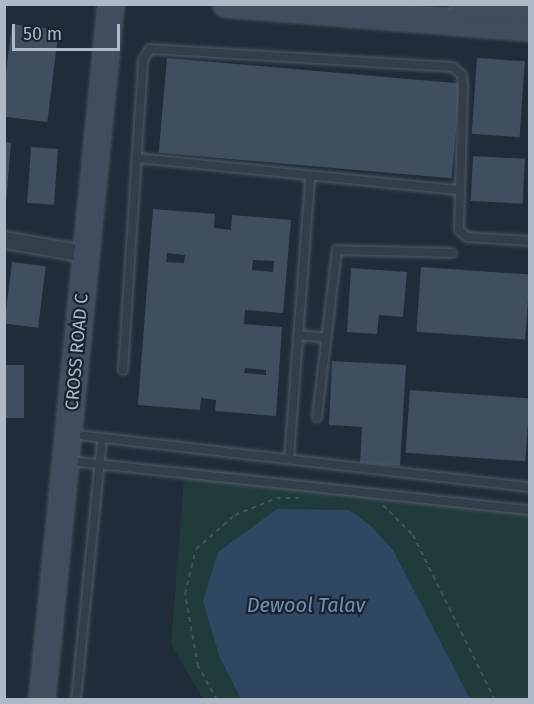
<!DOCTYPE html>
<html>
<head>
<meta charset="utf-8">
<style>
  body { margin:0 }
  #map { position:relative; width:534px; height:704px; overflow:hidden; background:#1f2c3a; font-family:"Fira Sans",sans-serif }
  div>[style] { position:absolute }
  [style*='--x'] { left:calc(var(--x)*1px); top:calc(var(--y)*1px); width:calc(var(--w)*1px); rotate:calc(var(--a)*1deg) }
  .green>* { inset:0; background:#213a3b }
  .water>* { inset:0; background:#2f4761 }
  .building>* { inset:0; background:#3f4f60; transform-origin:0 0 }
  .path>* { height:2px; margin-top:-1px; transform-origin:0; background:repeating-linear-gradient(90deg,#3e5759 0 4.5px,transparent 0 9px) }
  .roads { filter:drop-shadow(0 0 2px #505c68) drop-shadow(0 0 2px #505c68) }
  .lane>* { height:8px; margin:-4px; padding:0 4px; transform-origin:4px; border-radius:4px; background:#323e4a }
  .street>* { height:16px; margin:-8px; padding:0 8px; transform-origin:8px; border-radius:8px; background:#323e4a }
  .secondary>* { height:24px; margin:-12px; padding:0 12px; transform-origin:12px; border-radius:12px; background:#404d5e }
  span { translate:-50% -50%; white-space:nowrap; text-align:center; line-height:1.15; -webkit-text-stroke:4.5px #18232f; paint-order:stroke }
  .street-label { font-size:18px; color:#adb9c7 }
  .water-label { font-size:20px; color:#7291b2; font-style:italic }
  .frame { position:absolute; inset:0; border:6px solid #adb9c7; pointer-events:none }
  .scale { position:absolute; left:12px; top:24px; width:108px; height:27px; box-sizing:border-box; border:3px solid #adb9c7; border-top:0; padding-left:8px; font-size:18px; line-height:21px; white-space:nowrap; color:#adb9c7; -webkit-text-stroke:4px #18232f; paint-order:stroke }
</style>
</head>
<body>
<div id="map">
  <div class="green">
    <div style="clip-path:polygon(185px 466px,529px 506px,529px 699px,470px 699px,430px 627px,220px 658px,241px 699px,203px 699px,171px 644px)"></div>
  </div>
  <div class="water">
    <div style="clip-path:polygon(277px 509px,349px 510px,370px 525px,393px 550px,470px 699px,241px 699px,220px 658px,203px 601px,218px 552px)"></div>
  </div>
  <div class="building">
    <div style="left:12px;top:24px;width:47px;height:93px;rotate:7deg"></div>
    <div style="left:167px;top:58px;width:294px;height:95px;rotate:5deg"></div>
    <div style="left:477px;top:58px;width:48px;height:76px;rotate:4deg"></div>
    <div style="clip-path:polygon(4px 142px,11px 143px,6px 202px,4px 202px)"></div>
    <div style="left:31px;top:147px;width:27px;height:56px;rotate:4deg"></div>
    <div style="left:473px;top:156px;width:52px;height:45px;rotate:3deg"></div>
    <div style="clip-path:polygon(evenodd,153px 209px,215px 214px,214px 228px,231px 230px,232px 215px,291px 220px,283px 313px,245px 310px,244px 324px,282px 327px,276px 416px,215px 411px,216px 400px,201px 398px,200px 410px,138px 405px,153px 209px,167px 253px,185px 255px,184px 263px,166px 262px,167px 253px,153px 209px,253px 260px,274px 261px,273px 272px,252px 270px,253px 260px,153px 209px,245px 368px,266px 370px,266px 375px,244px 373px,245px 368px)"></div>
    <div style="left:12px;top:262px;width:34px;height:62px;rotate:7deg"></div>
    <div style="left:421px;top:267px;width:109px;height:65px;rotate:4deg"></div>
    <div style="clip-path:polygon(351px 268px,407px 272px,403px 317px,379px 315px,377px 334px,347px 332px)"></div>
    <div style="clip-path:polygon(332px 361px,406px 365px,400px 466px,360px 463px,362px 427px,329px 425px)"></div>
    <div style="left:4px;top:365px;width:20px;height:53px"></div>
    <div style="left:410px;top:390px;width:120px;height:63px;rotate:4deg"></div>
  </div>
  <div class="path">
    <div style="--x:383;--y:505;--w:42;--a:45"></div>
    <div style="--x:413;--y:535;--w:184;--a:63.6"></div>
    <div style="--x:217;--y:700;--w:39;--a:-119"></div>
    <div style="--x:198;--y:666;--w:73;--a:-100.2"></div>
    <div style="--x:185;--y:594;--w:46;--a:-76.3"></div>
    <div style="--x:196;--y:549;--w:52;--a:-41.1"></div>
    <div style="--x:235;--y:515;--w:45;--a:-22"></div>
    <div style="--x:277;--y:498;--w:24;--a:0"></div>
  </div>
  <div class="roads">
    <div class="lane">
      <div style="--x:137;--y:158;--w:323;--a:5.7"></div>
      <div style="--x:298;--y:335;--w:27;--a:6"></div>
      <div style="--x:123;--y:370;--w:311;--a:-86.3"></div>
      <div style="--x:143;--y:60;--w:13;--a:-58"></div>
      <div style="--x:150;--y:49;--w:303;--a:3.4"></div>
      <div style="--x:452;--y:67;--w:13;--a:39"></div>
      <div style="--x:462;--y:75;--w:11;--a:85"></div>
      <div style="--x:463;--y:86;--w:144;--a:91.6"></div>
      <div style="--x:459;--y:230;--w:11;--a:41"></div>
      <div style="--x:467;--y:237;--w:63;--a:3.6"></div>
      <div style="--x:317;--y:417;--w:168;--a:-83.2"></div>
      <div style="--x:337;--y:250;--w:115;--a:1.5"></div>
      <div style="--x:69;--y:434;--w:464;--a:6.6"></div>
      <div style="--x:289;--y:459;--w:283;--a:-85.7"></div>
      <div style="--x:68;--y:461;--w:465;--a:6.1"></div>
      <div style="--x:76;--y:700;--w:261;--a:-84.3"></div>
    </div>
    <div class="street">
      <div style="--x:4;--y:240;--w:83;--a:9.7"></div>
    </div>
    <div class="secondary">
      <div style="--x:226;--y:4;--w:305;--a:4.5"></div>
      <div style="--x:463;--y:4;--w:67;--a:5.1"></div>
      <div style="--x:42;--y:700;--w:699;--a:-84.34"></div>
    </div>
  </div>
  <div class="street-label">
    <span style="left:77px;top:352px;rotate:-85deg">CROSS ROAD C</span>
  </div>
  <div class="water-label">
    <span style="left:306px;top:605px">Dewool Talav</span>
  </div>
  <div class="frame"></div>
  <div class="scale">50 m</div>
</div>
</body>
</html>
